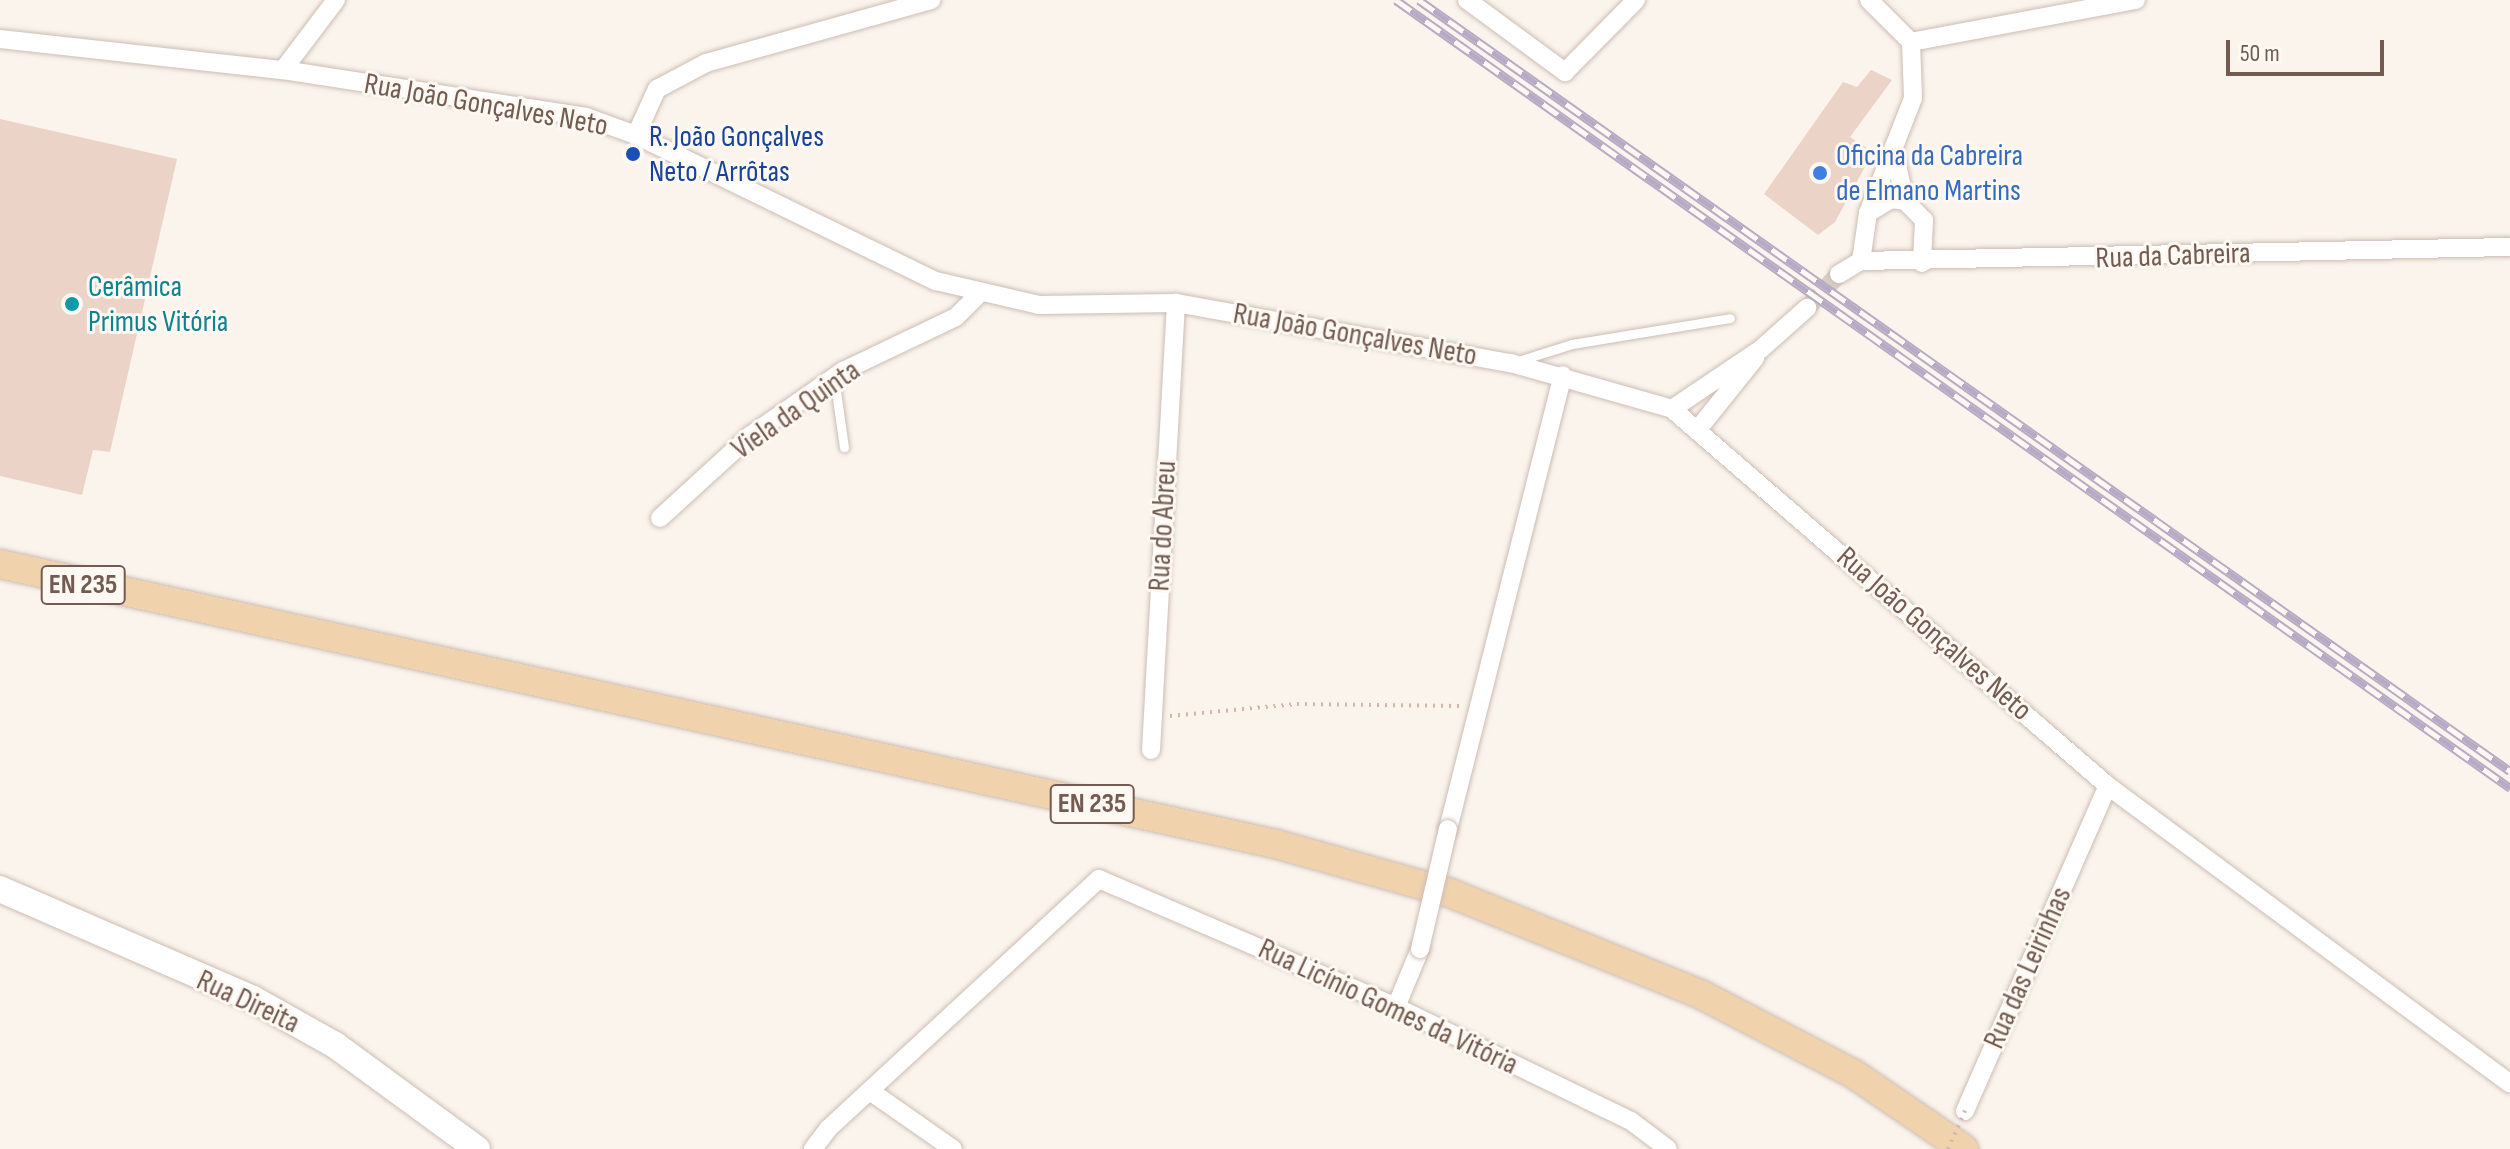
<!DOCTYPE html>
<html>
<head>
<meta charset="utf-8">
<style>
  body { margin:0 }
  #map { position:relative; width:2510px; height:1149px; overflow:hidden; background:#faf4ec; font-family:"Sofia Sans Condensed",sans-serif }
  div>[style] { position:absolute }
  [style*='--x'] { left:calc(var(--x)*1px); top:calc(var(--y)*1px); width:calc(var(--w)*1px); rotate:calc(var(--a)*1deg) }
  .building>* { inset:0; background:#ecd3c7 }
  .minor-tunnel>* { height:18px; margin-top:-9px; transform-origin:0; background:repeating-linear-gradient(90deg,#d8cec5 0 18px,transparent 0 27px) }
  .path>* { height:4px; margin-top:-2px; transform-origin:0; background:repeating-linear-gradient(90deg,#d2b6aa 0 2px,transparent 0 8px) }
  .roads { filter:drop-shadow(0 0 2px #ccbcb3) drop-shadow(0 0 2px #ccbcb3) }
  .service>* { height:9px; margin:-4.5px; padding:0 4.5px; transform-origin:4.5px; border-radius:4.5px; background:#fff }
  .minor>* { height:18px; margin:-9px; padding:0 9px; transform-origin:9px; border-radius:9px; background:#fff }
  .secondary>* { height:26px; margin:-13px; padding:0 13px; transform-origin:13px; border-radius:13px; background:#fff }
  .primary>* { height:28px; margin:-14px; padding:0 14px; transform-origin:14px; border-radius:14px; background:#f0d2ad }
  .rail>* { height:9px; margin-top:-4.5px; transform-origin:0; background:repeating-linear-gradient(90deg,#fdf8f2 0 18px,#b6aac4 0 36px); box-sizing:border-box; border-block:2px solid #b6aac4 }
  .path-bridge>* { height:4px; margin-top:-2px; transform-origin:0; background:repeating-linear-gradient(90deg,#d2b6aa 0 2px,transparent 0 8px) }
  .bridges { filter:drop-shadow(0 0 2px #ccbcb3) drop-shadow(0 0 2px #ccbcb3) }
  .minor-bridge>* { height:18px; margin:-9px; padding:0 9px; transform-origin:9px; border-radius:9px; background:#fff }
  .dots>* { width:22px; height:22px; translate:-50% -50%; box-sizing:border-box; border:4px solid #fdf8f2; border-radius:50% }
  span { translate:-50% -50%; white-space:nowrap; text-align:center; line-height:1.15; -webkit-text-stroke:6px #fdf8f2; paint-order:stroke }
  .shield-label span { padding:2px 6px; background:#fdf8f2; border:2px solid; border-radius:6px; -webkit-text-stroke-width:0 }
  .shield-label { font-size:28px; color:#735b51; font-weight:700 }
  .street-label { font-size:30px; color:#735b51 }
  .transit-label { font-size:30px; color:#164399 }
  .left { translate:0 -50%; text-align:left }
  .shop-label { font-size:30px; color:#366cbe }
  .culture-label { font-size:30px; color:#0d838f }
  .scale { position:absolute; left:2226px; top:40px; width:158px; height:36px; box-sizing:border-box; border:4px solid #735b51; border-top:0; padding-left:10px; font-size:24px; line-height:28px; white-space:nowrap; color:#735b51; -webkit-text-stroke:6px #fdf8f2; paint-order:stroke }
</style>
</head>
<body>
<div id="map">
  <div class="building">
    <div style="clip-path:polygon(1871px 70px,1892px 80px,1850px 137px,1873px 152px,1835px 222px,1818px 235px,1764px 194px,1843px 82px,1857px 87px)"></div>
    <div style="clip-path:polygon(0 119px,177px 159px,110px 452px,93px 450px,82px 495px,0 476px)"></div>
  </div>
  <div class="minor-tunnel">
    <div style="--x:1807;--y:308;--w:47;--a:-46.7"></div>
  </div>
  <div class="path">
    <div style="--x:1170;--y:716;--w:128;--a:-5.4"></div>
    <div style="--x:1297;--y:704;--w:164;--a:0.7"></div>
  </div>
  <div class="roads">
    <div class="service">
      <div style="--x:1518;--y:361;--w:57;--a:-17.5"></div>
      <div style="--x:1572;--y:344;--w:160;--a:-9.3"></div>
      <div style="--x:834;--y:377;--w:71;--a:81.9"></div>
    </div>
    <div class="minor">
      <div style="--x:1467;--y:0;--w:122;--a:36.3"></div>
      <div style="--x:1565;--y:72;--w:101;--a:-45.4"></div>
      <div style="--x:0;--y:39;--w:285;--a:6.3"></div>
      <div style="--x:283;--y:70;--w:307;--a:8.8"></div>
      <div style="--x:586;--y:117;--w:53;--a:19.8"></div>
      <div style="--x:636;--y:135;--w:334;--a:26"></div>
      <div style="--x:936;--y:281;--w:106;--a:13.1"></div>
      <div style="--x:1039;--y:305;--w:137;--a:-0.8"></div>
      <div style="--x:1176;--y:303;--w:340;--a:10.2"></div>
      <div style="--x:1511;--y:363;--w:167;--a:15.9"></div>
      <div style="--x:1672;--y:409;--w:576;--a:40.85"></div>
      <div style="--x:2108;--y:786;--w:500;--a:36.5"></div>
      <div style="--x:1911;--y:42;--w:229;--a:-10.6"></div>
      <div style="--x:283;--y:70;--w:88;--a:-52.9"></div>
      <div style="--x:636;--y:135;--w:51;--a:-65.5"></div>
      <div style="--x:657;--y:89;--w:55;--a:-28"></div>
      <div style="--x:706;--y:63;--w:234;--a:-15.6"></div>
      <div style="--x:1894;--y:151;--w:51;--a:77.6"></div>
      <div style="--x:1868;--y:213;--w:123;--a:-68.6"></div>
      <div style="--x:1913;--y:98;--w:56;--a:-92"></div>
      <div style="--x:1911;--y:42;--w:59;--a:-135"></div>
      <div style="--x:1861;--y:261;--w:49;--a:-81.7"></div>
      <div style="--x:1868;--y:213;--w:27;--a:-31"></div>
      <div style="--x:1891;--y:199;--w:14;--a:8"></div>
      <div style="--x:1905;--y:201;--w:27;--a:45"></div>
      <div style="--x:1924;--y:220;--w:43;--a:92.7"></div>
      <div style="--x:1839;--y:274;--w:26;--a:-31"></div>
      <div style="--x:1861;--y:261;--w:649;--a:-1.24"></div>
      <div style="--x:1672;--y:409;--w:107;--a:-34"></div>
      <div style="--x:1761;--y:349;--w:62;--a:-41.7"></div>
      <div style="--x:1699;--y:428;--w:90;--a:-51.3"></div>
      <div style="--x:660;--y:518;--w:123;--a:-42.4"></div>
      <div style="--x:751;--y:435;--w:112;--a:-34.8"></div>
      <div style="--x:843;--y:371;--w:125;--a:-25.5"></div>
      <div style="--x:956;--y:317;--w:35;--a:-45"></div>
      <div style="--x:1151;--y:750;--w:448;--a:-86.8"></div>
      <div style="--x:1448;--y:829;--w:468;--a:-75.8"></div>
      <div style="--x:1396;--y:1007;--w:63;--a:-67.5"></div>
      <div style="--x:870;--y:1091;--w:101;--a:34.9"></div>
      <div style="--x:1965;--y:1111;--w:355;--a:-66.3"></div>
      <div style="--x:813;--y:1149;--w:26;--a:-53"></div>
      <div style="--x:829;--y:1128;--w:367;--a:-42.7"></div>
      <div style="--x:1099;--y:879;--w:323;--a:23.3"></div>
      <div style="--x:1396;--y:1007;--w:261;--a:25.9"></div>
      <div style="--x:1631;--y:1121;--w:46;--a:37.1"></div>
    </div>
    <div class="secondary">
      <div style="--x:0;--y:889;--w:276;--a:23.5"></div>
      <div style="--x:253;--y:999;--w:94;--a:29.3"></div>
      <div style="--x:335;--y:1045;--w:176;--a:36.2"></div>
    </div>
    <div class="primary">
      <div style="--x:0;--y:564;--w:1306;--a:12.38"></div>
      <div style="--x:1276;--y:844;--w:181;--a:15.7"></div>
      <div style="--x:1450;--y:893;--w:272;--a:22"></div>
      <div style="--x:1702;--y:995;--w:171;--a:27.5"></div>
      <div style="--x:1854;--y:1074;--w:133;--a:34.3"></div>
    </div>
  </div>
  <div class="rail">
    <div style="--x:1396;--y:0;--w:1365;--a:35.27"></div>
    <div style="--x:1419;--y:0;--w:1336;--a:35.25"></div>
  </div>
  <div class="path-bridge">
    <div style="--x:1948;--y:1149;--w:42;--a:-65.9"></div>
  </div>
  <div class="bridges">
    <div class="minor-bridge">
      <div style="--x:1420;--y:949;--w:123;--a:-76.9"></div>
    </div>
  </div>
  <div class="dots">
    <div style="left:633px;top:154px;background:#1a4fb4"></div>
    <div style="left:1820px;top:173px;background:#3f7fe0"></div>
    <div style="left:72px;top:304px;background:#0f9aa8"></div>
  </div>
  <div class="shield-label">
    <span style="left:83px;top:585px">EN 235</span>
    <span style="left:1092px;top:804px">EN 235</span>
  </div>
  <div class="street-label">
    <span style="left:486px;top:105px;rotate:10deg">Rua João Gonçalves Neto</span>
    <span style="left:2173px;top:256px;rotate:-2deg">Rua da Cabreira</span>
    <span style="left:1355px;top:335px;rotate:10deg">Rua João Gonçalves Neto</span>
    <span style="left:796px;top:410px;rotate:-35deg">Viela da Quinta</span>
    <span style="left:1163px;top:526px;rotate:-87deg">Rua do Abreu</span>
    <span style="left:1934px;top:634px;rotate:41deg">Rua João Gonçalves Neto</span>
    <span style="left:2028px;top:968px;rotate:-66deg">Rua das Leirinhas</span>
    <span style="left:248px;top:1002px;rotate:25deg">Rua Direita</span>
    <span style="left:1388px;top:1007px;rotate:25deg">Rua Licínio Gomes da Vitória</span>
  </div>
  <div class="transit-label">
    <span class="left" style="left:649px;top:154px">R. João Gonçalves<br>Neto / Arrôtas</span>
  </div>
  <div class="shop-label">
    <span class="left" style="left:1836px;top:173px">Oficina da Cabreira<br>de Elmano Martins</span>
  </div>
  <div class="culture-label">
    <span class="left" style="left:88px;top:304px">Cerâmica<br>Primus Vitória</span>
  </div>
  <div class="scale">50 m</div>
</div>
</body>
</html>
